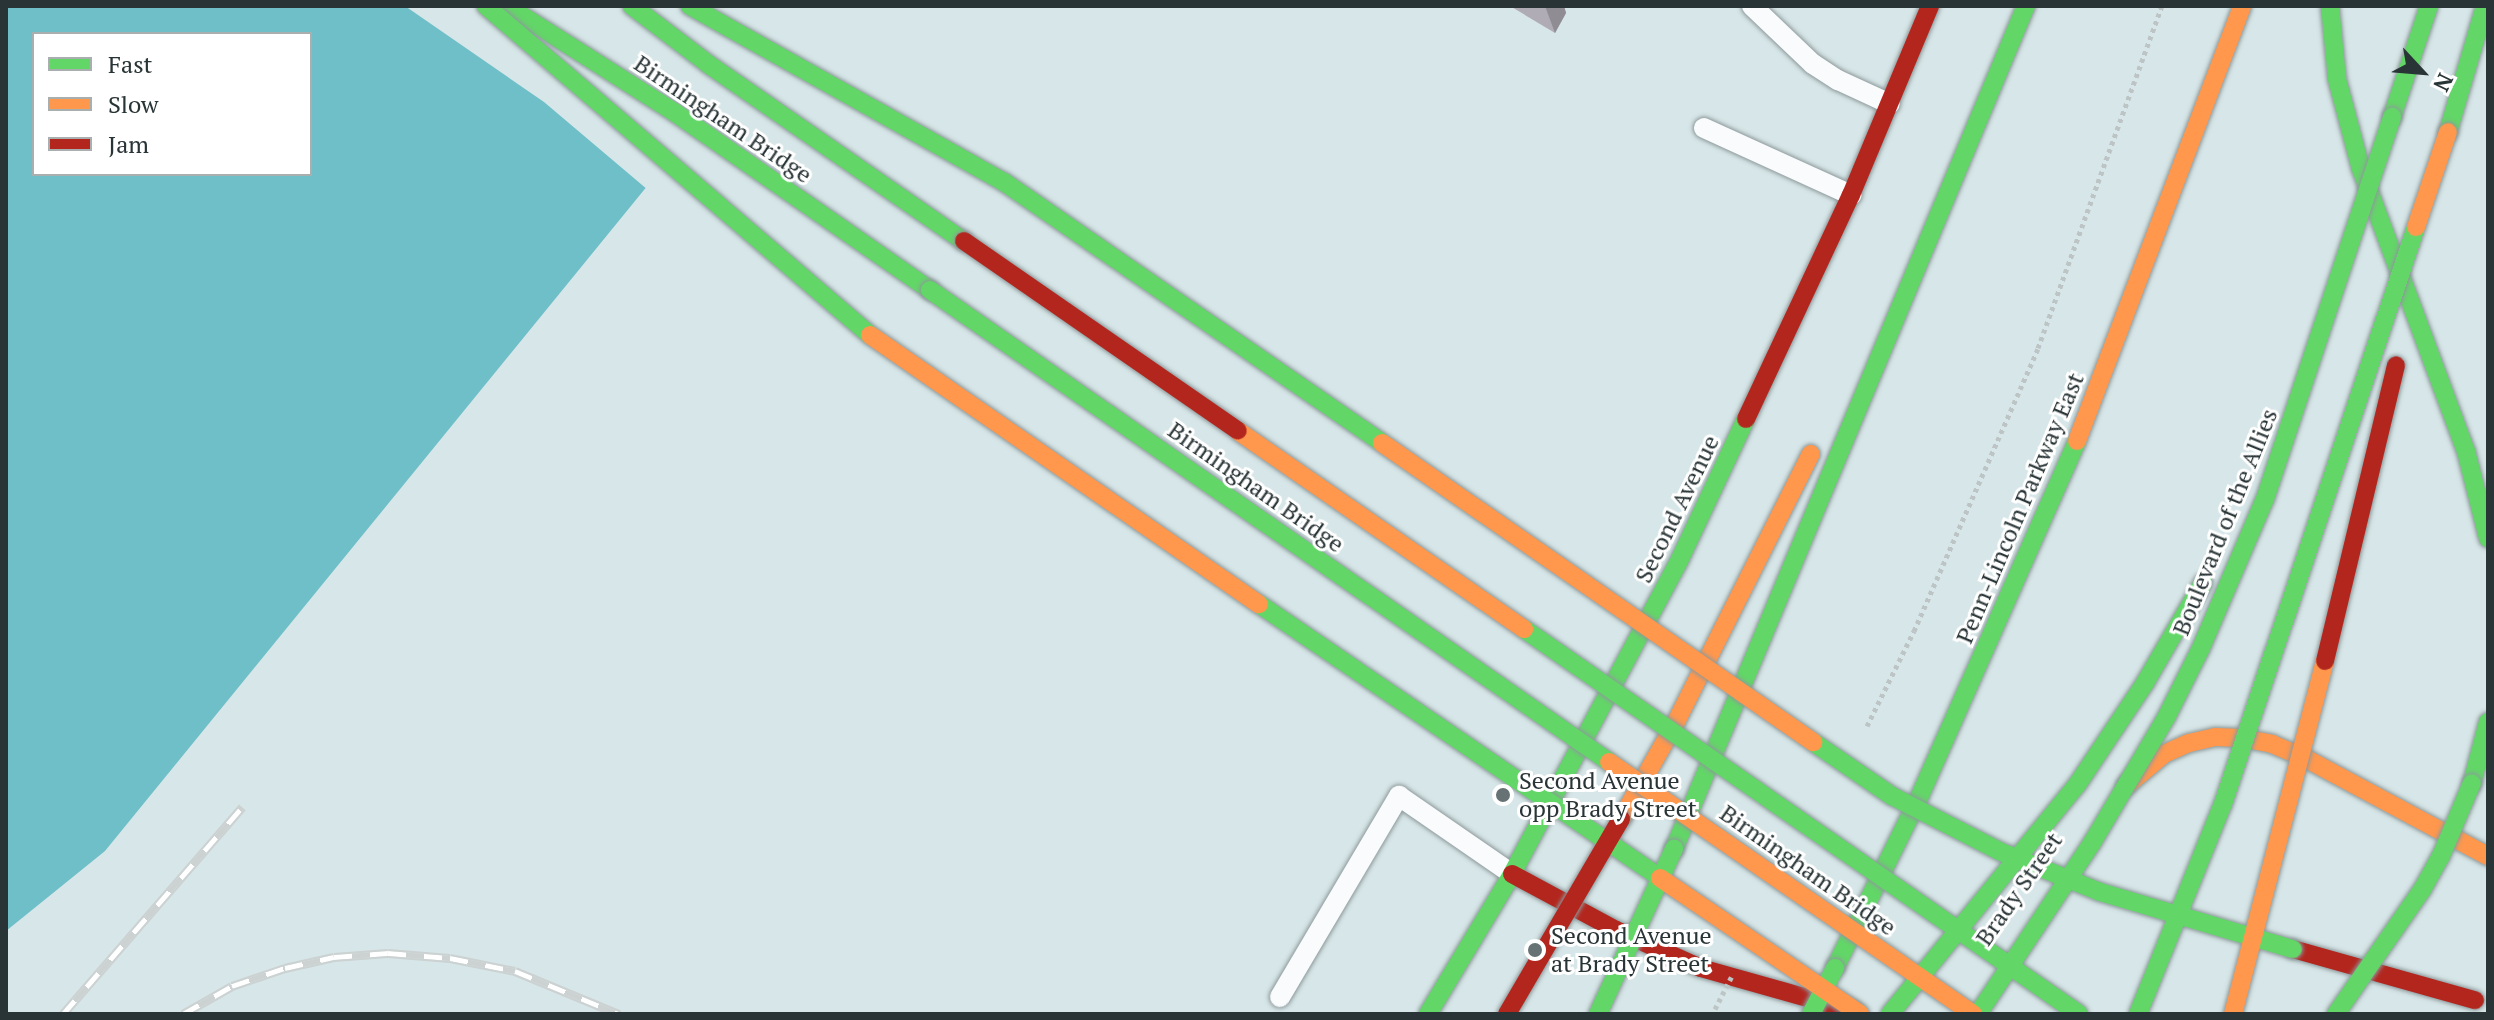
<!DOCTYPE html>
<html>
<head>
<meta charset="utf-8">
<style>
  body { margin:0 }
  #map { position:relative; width:2494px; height:1020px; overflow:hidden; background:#d7e6e8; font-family:"PT Serif",serif }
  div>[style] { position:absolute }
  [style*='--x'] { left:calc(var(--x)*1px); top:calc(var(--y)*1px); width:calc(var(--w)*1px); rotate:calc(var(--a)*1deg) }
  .water>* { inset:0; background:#6fbfc9 }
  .pier>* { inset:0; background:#d7e6e8 }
  .path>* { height:5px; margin-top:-2.5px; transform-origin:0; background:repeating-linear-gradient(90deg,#bdc4c5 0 4px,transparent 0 8px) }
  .roads { filter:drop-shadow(0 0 2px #8d999b) drop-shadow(0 0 2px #8d999b) }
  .lane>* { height:20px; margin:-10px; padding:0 10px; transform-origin:10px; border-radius:10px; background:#f9fbfc }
  .fast>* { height:18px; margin:-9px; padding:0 9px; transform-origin:9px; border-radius:9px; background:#63d668 }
  .slow>* { height:18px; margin:-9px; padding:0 9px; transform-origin:9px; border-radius:9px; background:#ff974d }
  .jam>* { height:18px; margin:-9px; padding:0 9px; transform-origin:9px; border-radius:9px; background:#b3261e }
  .rail>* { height:9px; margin-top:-4.5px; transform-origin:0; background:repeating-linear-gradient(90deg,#fff 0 18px,#ccd1d1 0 36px); box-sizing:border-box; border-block:2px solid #ccd1d1 }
  .path-bridge>* { height:5px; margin-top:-2.5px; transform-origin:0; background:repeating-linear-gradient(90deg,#bdc4c5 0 4px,transparent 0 8px) }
  .bridges { filter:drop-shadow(0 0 2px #8d999b) drop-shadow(0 0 2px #8d999b) }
  .fast-bridge>* { height:18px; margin:-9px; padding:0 9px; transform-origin:9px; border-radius:9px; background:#63d668 }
  .slow-bridge>* { height:18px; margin:-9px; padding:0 9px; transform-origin:9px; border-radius:9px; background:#ff974d }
  .jam-bridge>* { height:18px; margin:-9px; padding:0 9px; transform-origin:9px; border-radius:9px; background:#b3261e }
  .wall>* { inset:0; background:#b0acb5 }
  .shaded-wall>* { inset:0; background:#908c94 }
  .dots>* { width:22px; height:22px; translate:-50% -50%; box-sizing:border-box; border:4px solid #fff; border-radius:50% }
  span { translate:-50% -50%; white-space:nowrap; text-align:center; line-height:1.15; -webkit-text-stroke:6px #fff; paint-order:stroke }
  .street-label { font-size:24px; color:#293436 }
  .poi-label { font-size:24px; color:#293436 }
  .left { translate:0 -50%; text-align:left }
  .frame { position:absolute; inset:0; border:8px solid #293436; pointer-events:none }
  .legend { position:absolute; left:32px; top:32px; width:280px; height:144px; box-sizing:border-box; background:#fff; border:2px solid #a9aeaf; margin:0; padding:10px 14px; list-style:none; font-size:24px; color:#293436 }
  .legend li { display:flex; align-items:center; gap:16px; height:40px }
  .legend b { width:40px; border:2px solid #a9aeaf }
  .north { position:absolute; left:2382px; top:32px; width:80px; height:80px; -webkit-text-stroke:6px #fff; paint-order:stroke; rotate:116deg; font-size:22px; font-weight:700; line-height:32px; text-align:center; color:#293436 }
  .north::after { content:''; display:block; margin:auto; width:28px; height:36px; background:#293436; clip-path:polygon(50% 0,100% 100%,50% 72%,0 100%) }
</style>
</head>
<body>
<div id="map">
  <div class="water">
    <div style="clip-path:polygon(evenodd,6px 6px,794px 6px,105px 851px,6px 931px,6px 6px,34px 34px,310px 34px,310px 174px,34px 174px,34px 34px)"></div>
  </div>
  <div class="pier">
    <div style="clip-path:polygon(405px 6px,789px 6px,796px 10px,648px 190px,544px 102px)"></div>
  </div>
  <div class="path">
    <div style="--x:1867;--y:726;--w:106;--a:-63.7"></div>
    <div style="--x:1914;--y:631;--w:309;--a:-66.3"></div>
    <div style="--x:2038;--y:348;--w:364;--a:-70.1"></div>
  </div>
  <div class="roads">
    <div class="lane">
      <div style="--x:1752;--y:6;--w:84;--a:43.6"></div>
      <div style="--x:1813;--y:64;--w:30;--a:33"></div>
      <div style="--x:1838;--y:80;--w:57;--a:24.8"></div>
      <div style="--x:1704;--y:128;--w:162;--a:24.5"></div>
      <div style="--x:1280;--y:997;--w:234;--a:-59.4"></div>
      <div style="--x:1399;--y:796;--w:137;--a:34.6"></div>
    </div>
    <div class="fast">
      <div style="--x:507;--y:6;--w:198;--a:32.4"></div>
      <div style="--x:674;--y:112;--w:312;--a:34.8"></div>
      <div style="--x:632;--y:6;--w:96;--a:37.3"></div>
      <div style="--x:708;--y:64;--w:311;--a:34.7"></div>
      <div style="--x:2330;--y:6;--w:73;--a:84.5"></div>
      <div style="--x:2337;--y:79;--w:93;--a:75.1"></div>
      <div style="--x:2361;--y:169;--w:301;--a:69.6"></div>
      <div style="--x:2466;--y:451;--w:90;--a:75.8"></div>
      <div style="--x:2392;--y:117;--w:117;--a:-71.6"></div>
      <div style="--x:2448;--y:132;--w:131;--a:-73.6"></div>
      <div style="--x:2472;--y:783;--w:63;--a:-75.3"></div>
      <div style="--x:1674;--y:849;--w:914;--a:-67.34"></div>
      <div style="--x:1836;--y:966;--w:187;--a:-63.7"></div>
      <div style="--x:1919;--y:798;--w:390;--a:-66.1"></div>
      <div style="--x:1428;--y:1014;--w:163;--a:-59"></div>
      <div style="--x:1512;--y:874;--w:357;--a:-61.9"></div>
      <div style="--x:1680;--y:559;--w:155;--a:-64.8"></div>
    </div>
    <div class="slow">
      <div style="--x:2077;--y:441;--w:465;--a:-69.2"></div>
      <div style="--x:2126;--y:786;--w:50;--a:-40.1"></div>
      <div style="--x:2164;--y:754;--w:27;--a:-24"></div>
      <div style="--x:2189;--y:743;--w:27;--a:-13"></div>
      <div style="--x:2215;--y:737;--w:27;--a:2"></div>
      <div style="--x:2242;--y:738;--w:31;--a:11"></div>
      <div style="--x:2272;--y:744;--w:34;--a:23"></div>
      <div style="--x:2303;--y:757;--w:210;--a:28.2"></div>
      <div style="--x:1623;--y:816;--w:108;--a:-60.6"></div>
      <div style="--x:1676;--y:722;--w:300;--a:-63.3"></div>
    </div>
    <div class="jam">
      <div style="--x:1746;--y:419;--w:247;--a:-64.9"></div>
      <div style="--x:1851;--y:195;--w:205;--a:-67.3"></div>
      <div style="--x:1512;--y:874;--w:118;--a:28.3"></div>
      <div style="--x:1616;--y:930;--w:93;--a:24.1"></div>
      <div style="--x:1701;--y:968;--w:159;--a:15.7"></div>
      <div style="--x:2293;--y:949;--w:189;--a:15.7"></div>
    </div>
  </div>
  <div class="rail">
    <div style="--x:63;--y:1014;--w:274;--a:-49.1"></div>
    <div style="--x:183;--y:1014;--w:56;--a:-29.7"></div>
    <div style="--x:232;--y:986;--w:56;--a:-18.8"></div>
    <div style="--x:285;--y:968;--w:50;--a:-12.7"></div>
    <div style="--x:334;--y:957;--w:54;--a:-4.2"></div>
    <div style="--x:388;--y:953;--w:62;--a:4.6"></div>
    <div style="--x:450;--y:958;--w:66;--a:11.3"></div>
    <div style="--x:515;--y:971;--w:113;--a:22.5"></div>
  </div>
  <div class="path-bridge">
    <div style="--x:1715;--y:1009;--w:37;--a:-63"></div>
  </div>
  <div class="bridges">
    <div class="fast-bridge">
      <div style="--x:486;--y:6;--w:506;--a:40.59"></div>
      <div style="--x:690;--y:6;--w:360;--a:29.3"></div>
      <div style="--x:1004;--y:182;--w:459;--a:34.6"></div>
      <div style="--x:930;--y:290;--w:827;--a:34.8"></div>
      <div style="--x:1259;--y:604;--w:486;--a:34.3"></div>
      <div style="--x:1524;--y:629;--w:675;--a:34.75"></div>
      <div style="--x:1813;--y:742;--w:96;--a:34.4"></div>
      <div style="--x:1892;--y:796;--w:120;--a:27.2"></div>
      <div style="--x:1999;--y:851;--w:109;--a:22.1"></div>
      <div style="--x:2100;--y:892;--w:201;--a:16.5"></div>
      <div style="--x:1598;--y:1014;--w:182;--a:-65.3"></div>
      <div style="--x:1811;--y:1014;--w:52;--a:-62.4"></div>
      <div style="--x:1890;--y:1014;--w:296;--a:-50.8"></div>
      <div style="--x:2077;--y:785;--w:123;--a:-56.3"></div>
      <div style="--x:2145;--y:683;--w:116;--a:-59.9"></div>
      <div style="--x:1978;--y:1014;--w:206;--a:-56.3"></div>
      <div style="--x:2092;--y:843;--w:147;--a:-59.4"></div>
      <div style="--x:2167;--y:716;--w:76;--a:-63.4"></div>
      <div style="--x:2201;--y:648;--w:162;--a:-66.8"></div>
      <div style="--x:2265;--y:499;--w:403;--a:-71.6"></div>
      <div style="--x:2138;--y:1014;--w:227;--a:-68"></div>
      <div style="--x:2223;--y:804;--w:608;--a:-71.51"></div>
      <div style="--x:2336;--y:1014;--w:151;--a:-55.3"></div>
      <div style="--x:2422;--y:890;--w:39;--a:-61"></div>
      <div style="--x:2441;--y:856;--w:79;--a:-67"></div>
    </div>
    <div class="slow-bridge">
      <div style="--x:2416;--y:227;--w:100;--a:-71.4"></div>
      <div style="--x:870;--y:335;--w:473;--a:34.7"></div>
      <div style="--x:1238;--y:431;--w:348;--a:34.7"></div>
      <div style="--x:1382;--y:443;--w:525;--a:34.75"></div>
      <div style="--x:1609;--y:762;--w:443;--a:34.7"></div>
      <div style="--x:1660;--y:878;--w:242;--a:34.2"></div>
      <div style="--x:2233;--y:1014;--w:365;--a:-75.4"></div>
    </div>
    <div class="jam-bridge">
      <div style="--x:964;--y:241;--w:333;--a:34.7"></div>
      <div style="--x:2325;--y:661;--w:304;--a:-76.5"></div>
      <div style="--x:1507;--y:1014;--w:226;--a:-59.7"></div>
    </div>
  </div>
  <div class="wall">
    <div style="clip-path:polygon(1510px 6px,1564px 6px,1566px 13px,1555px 33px)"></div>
  </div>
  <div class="shaded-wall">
    <div style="clip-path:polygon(1545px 6px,1564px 6px,1566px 13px,1555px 33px)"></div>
  </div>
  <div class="dots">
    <div style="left:1503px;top:795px;background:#667274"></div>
    <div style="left:1535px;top:950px;background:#667274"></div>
  </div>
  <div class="street-label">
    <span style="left:723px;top:119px;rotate:34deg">Birmingham Bridge</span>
    <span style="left:1256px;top:487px;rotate:35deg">Birmingham Bridge</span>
    <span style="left:2020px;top:508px;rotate:-67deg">Penn-Lincoln Parkway East</span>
    <span style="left:1677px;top:509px;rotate:-64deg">Second Avenue</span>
    <span style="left:2225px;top:522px;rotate:-68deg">Boulevard of the Allies</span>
    <span style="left:1808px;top:870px;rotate:35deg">Birmingham Bridge</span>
    <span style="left:2019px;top:889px;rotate:-55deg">Brady Street</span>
  </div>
  <div class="poi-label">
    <span class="left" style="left:1519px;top:795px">Second Avenue<br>opp Brady Street</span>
    <span class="left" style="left:1551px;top:950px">Second Avenue<br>at Brady Street</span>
  </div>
  <div class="frame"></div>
  <ul class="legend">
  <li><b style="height:10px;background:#63d668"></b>Fast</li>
  <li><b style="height:10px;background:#ff974d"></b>Slow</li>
  <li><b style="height:10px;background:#b3261e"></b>Jam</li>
  </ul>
  <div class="north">N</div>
</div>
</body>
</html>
